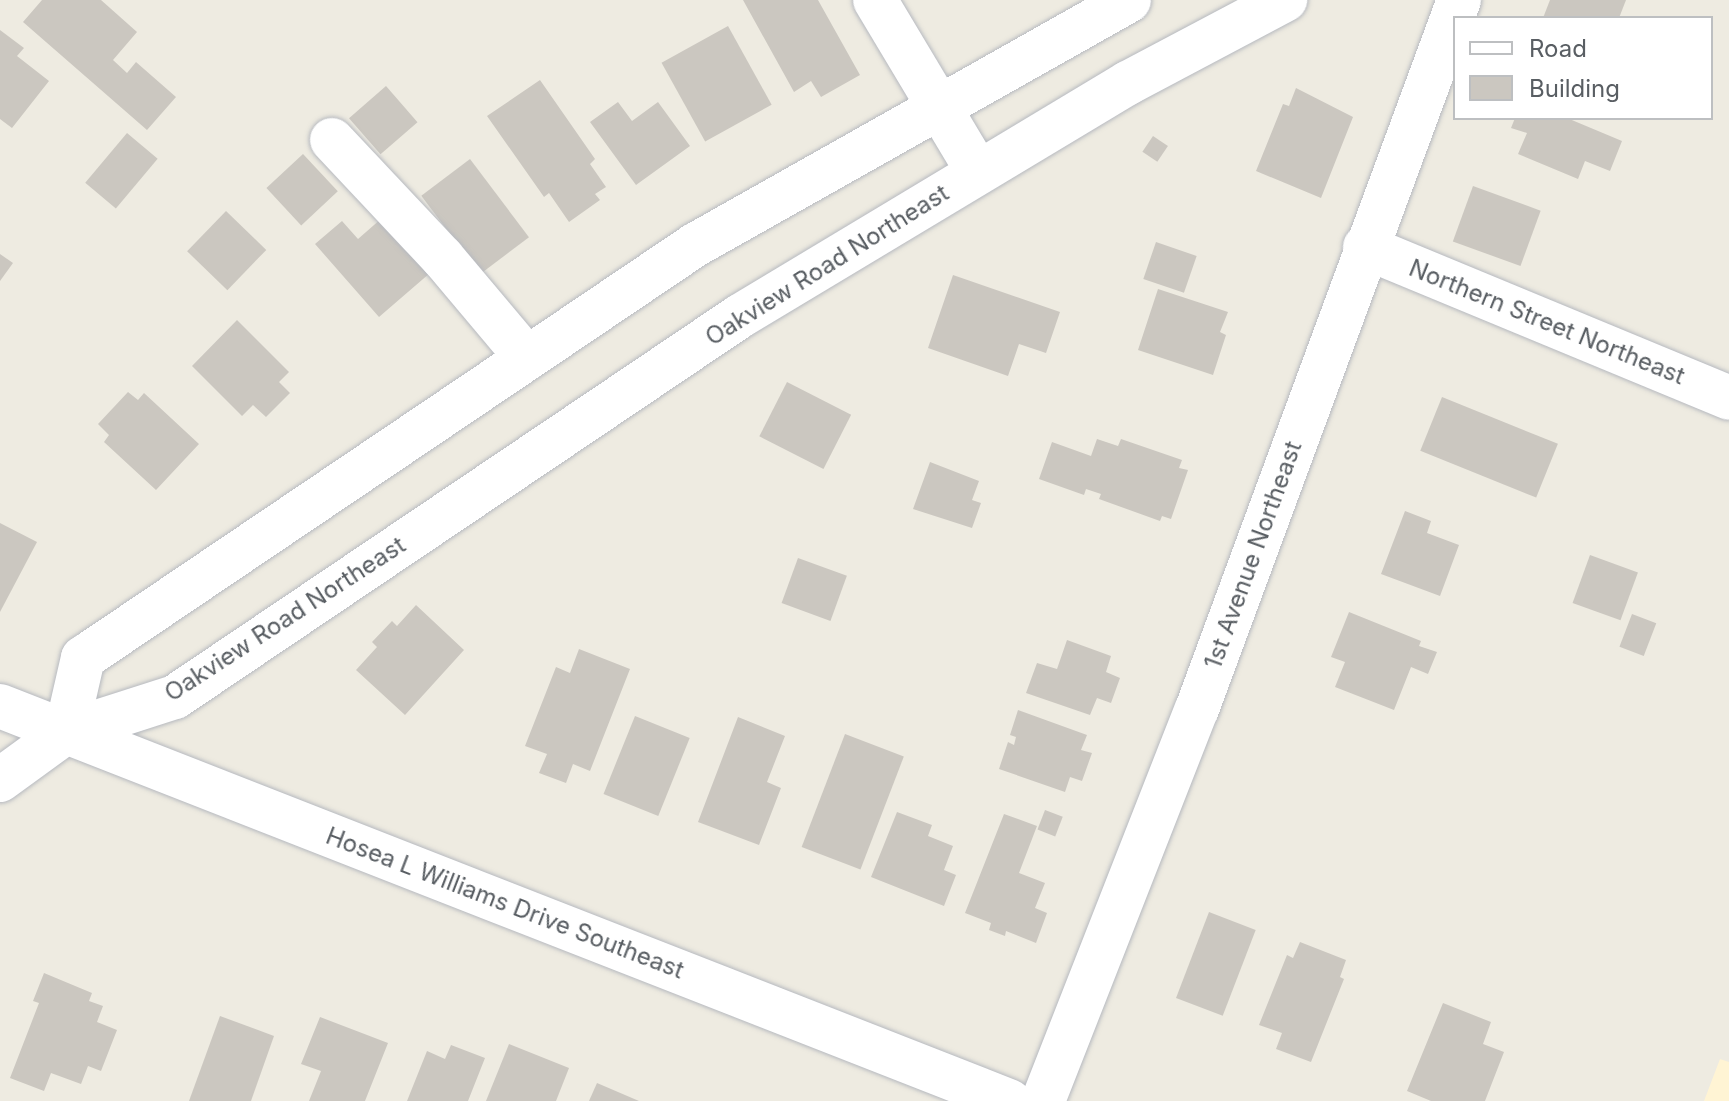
<!DOCTYPE html>
<html>
<head>
<meta charset="utf-8">
<style>
  body { margin:0 }
  #map { position:relative; width:1729px; height:1101px; overflow:hidden; background:#eeebe1; font-family:Inter,sans-serif }
  div>[style] { position:absolute }
  [style*='--x'] { left:calc(var(--x)*1px); top:calc(var(--y)*1px); width:calc(var(--w)*1px); rotate:calc(var(--a)*1deg) }
  .commercial>* { inset:0; background:#fff4d4 }
  .building>* { inset:0; background:#cbc7c0; transform-origin:0 0 }
  .roads { filter:drop-shadow(0 0 2px #b6b9bf) drop-shadow(0 0 2px #b6b9bf) }
  .minor>* { height:44px; margin:-22px; padding:0 22px; transform-origin:22px; border-radius:22px; background:#fff }
  span { translate:-50% -50%; white-space:nowrap; text-align:center; line-height:1.15; -webkit-text-stroke:6px #fff; paint-order:stroke }
  .street-label { font-size:24px; color:#595e63 }
  .legend { position:absolute; left:1453px; top:16px; width:260px; height:104px; box-sizing:border-box; background:#fff; border:2px solid #bdbfc1; margin:0; padding:10px 14px; list-style:none; font-size:24px; color:#595e63 }
  .legend li { display:flex; align-items:center; gap:16px; height:40px }
  .legend b { width:40px; border:2px solid #bdbfc1 }
</style>
</head>
<body>
<div id="map">
  <div class="commercial">
    <div style="clip-path:polygon(1720px 1059px,1729px 1062px,1729px 1101px,1704px 1101px)"></div>
  </div>
  <div class="building">
    <div style="clip-path:polygon(42px 0,101px 0,137px 32px,113px 60px,127px 73px,136px 62px,176px 97px,147px 130px,23px 22px)"></div>
    <div style="clip-path:polygon(743px 0,818px 0,860px 75px,821px 97px,811px 81px,794px 92px)"></div>
    <div style="clip-path:polygon(1550px 0,1626px 0,1619px 18px,1543px 18px)"></div>
    <div style="left:728px;top:26px;width:90px;height:76px;rotate:61deg"></div>
    <div style="clip-path:polygon(0 30px,24px 48px,17px 56px,49px 81px,12px 128px,0 119px)"></div>
    <div style="clip-path:polygon(540px 80px,595px 159px,590px 164px,606px 187px,595px 194px,600px 200px,569px 222px,549px 193px,544px 197px,487px 116px)"></div>
    <div style="left:386px;top:86px;width:48px;height:49px;rotate:49deg"></div>
    <div style="clip-path:polygon(1296px 88px,1353px 117px,1321px 198px,1256px 171px,1283px 104px,1289px 106px)"></div>
    <div style="clip-path:polygon(618px 102px,632px 121px,658px 102px,690px 146px,636px 185px,590px 122px)"></div>
    <div style="clip-path:polygon(1515px 118px,1567px 118px,1622px 141px,1610px 171px,1585px 161px,1578px 179px,1518px 154px,1527px 133px,1511px 128px)"></div>
    <div style="left:127px;top:133px;width:40px;height:65px;rotate:40deg"></div>
    <div style="left:1153px;top:136px;width:18px;height:19px;rotate:34deg"></div>
    <div style="left:303px;top:154px;width:51px;height:50px;rotate:47deg"></div>
    <div style="left:470px;top:159px;width:98px;height:61px;rotate:53deg"></div>
    <div style="left:1473px;top:186px;width:72px;height:59px;rotate:20deg"></div>
    <div style="left:226px;top:211px;width:56px;height:56px;rotate:44deg"></div>
    <div style="clip-path:polygon(382px 218px,430px 273px,379px 317px,315px 244px,342px 221px,358px 239px)"></div>
    <div style="left:1156px;top:242px;width:43px;height:39px;rotate:19deg"></div>
    <div style="clip-path:polygon(0 254px,13px 263px,0 281px)"></div>
    <div style="clip-path:polygon(953px 275px,1060px 312px,1046px 353px,1019px 344px,1008px 376px,928px 348px)"></div>
    <div style="clip-path:polygon(1158px 289px,1228px 312px,1220px 332px,1226px 335px,1213px 375px,1138px 350px)"></div>
    <div style="clip-path:polygon(237px 320px,289px 372px,279px 382px,290px 393px,266px 417px,253px 405px,242px 416px,192px 366px)"></div>
    <div style="left:787px;top:382px;width:72px;height:61px;rotate:27deg"></div>
    <div style="clip-path:polygon(128px 392px,138px 400px,144px 393px,199px 444px,156px 490px,104px 442px,109px 435px,98px 424px)"></div>
    <div style="left:1442px;top:397px;width:125px;height:58px;rotate:22deg"></div>
    <div style="clip-path:polygon(1097px 439px,1118px 446px,1121px 439px,1182px 460px,1179px 468px,1188px 470px,1171px 519px,1162px 516px,1160px 521px,1099px 499px,1101px 494px,1086px 489px,1084px 495px,1039px 479px,1052px 442px,1091px 456px)"></div>
    <div style="clip-path:polygon(930px 462px,979px 481px,972px 500px,981px 503px,972px 528px,913px 509px)"></div>
    <div style="clip-path:polygon(1405px 511px,1431px 521px,1427px 533px,1459px 545px,1440px 596px,1381px 574px)"></div>
    <div style="clip-path:polygon(0 523px,37px 542px,0 612px)"></div>
    <div style="left:1590px;top:555px;width:51px;height:51px;rotate:20deg"></div>
    <div style="left:798px;top:558px;width:52px;height:48px;rotate:20deg"></div>
    <div style="clip-path:polygon(416px 605px,464px 650px,405px 715px,356px 670px,377px 647px,372px 642px,392px 621px,397px 626px)"></div>
    <div style="clip-path:polygon(1349px 612px,1421px 641px,1419px 646px,1437px 652px,1428px 674px,1411px 667px,1394px 710px,1335px 687px,1345px 662px,1331px 657px)"></div>
    <div style="left:1632px;top:614px;width:26px;height:35px;rotate:21deg"></div>
    <div style="clip-path:polygon(1067px 640px,1111px 656px,1106px 672px,1120px 678px,1111px 703px,1097px 698px,1090px 715px,1026px 693px,1037px 663px,1057px 669px)"></div>
    <div style="clip-path:polygon(579px 649px,630px 669px,590px 771px,573px 764px,566px 783px,539px 773px,547px 754px,525px 746px,556px 667px,570px 673px)"></div>
    <div style="clip-path:polygon(1018px 710px,1087px 735px,1081px 750px,1092px 753px,1082px 781px,1070px 777px,1065px 792px,999px 769px,1008px 742px,1014px 745px,1016px 737px,1010px 735px)"></div>
    <div style="left:635px;top:716px;width:59px;height:84px;rotate:22deg"></div>
    <div style="clip-path:polygon(738px 717px,785px 736px,767px 782px,781px 788px,759px 845px,698px 822px)"></div>
    <div style="left:845px;top:734px;width:63px;height:121px;rotate:21deg"></div>
    <div style="left:1045px;top:810px;width:19px;height:21px;rotate:21deg"></div>
    <div style="clip-path:polygon(897px 812px,932px 825px,928px 836px,953px 846px,944px 870px,956px 875px,944px 906px,871px 877px)"></div>
    <div style="clip-path:polygon(1004px 814px,1037px 826px,1019px 873px,1045px 883px,1035px 908px,1047px 913px,1036px 943px,1006px 931px,1005px 936px,989px 930px,991px 923px,965px 913px)"></div>
    <div style="left:1209px;top:912px;width:50px;height:92px;rotate:21deg"></div>
    <div style="clip-path:polygon(1300px 942px,1346px 960px,1340px 977px,1344px 979px,1311px 1062px,1276px 1049px,1282px 1033px,1259px 1025px,1287px 955px,1293px 958px)"></div>
    <div style="clip-path:polygon(44px 973px,92px 993px,89px 1001px,103px 1006px,97px 1022px,117px 1030px,101px 1071px,88px 1066px,81px 1084px,51px 1073px,44px 1091px,10px 1078px,39px 1003px,33px 1001px)"></div>
    <div style="clip-path:polygon(1443px 1003px,1491px 1022px,1483px 1044px,1504px 1052px,1485px 1101px,1431px 1101px,1407px 1091px)"></div>
    <div style="clip-path:polygon(220px 1016px,274px 1036px,251px 1101px,189px 1101px)"></div>
    <div style="clip-path:polygon(320px 1017px,388px 1043px,365px 1101px,309px 1101px,321px 1071px,301px 1064px)"></div>
    <div style="clip-path:polygon(509px 1044px,569px 1068px,556px 1101px,486px 1101px)"></div>
    <div style="clip-path:polygon(451px 1045px,485px 1058px,468px 1101px,407px 1101px,427px 1051px,445px 1059px)"></div>
    <div style="clip-path:polygon(597px 1083px,639px 1101px,589px 1101px)"></div>
  </div>
  <div class="roads">
    <div class="minor">
      <div style="--x:875;--y:0;--w:200;--a:59.1"></div>
      <div style="--x:332;--y:140;--w:161;--a:46.8"></div>
      <div style="--x:442;--y:257;--w:132;--a:49.9"></div>
      <div style="--x:1365;--y:247;--w:394;--a:22.5"></div>
      <div style="--x:0;--y:706;--w:1084;--a:21.38"></div>
      <div style="--x:66;--y:732;--w:76;--a:-77.1"></div>
      <div style="--x:83;--y:658;--w:7;--a:-34"></div>
      <div style="--x:89;--y:654;--w:731;--a:-34.02"></div>
      <div style="--x:695;--y:245;--w:498;--a:-29.4"></div>
      <div style="--x:0;--y:780;--w:82;--a:-36"></div>
      <div style="--x:66;--y:732;--w:114;--a:-17.8"></div>
      <div style="--x:175;--y:697;--w:681;--a:-33.99"></div>
      <div style="--x:740;--y:316;--w:453;--a:-31"></div>
      <div style="--x:1128;--y:83;--w:178;--a:-27.9"></div>
      <div style="--x:1043;--y:1101;--w:421;--a:-68.6"></div>
      <div style="--x:1197;--y:709;--w:756;--a:-69.72"></div>
    </div>
  </div>
  <div class="street-label">
    <span style="left:827px;top:265px;rotate:-32deg">Oakview Road Northeast</span>
    <span style="left:1547px;top:322px;rotate:22deg">Northern Street Northeast</span>
    <span style="left:1253px;top:555px;rotate:-70deg">1st Avenue Northeast</span>
    <span style="left:285px;top:619px;rotate:-33deg">Oakview Road Northeast</span>
    <span style="left:505px;top:903px;rotate:21deg">Hosea L Williams Drive Southeast</span>
  </div>
  <ul class="legend">
  <li><b style="height:10px;background:#fff"></b>Road</li>
  <li><b style="height:22px;background:#cbc7c0"></b>Building</li>
  </ul>
</div>
</body>
</html>
